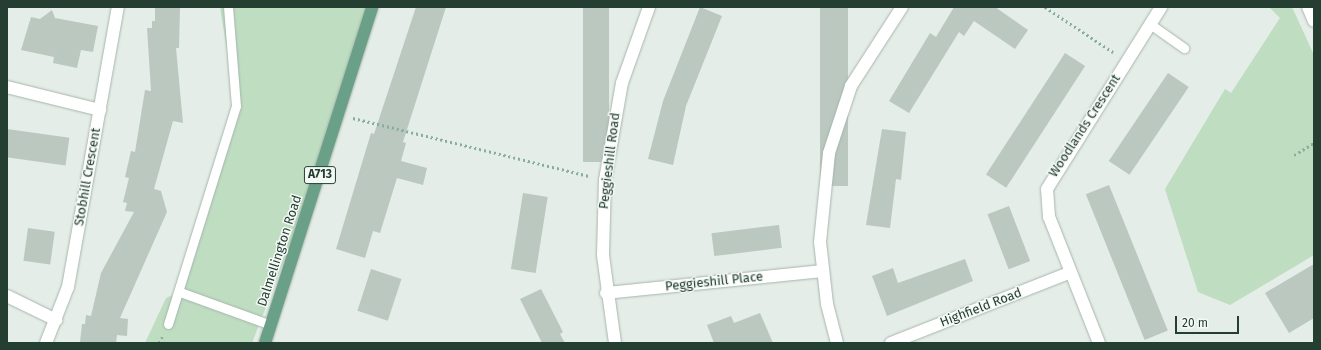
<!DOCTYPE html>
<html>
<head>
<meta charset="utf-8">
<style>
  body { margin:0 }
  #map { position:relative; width:1321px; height:350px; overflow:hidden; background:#e4ede7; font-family:"Fira Sans",sans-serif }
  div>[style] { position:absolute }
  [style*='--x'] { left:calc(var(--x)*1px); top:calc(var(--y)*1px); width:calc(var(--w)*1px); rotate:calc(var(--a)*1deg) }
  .green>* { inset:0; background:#beddc1 }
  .building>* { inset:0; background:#bac8c0; transform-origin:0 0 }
  .path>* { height:2.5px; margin-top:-1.25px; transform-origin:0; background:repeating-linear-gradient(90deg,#86af9a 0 2px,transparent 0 5px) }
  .roads { filter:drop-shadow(0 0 1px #a7b5ad) drop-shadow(0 0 1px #a7b5ad) }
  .service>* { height:9px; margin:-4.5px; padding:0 4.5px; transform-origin:4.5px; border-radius:4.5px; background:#fff }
  .minor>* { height:12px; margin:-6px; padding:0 6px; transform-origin:6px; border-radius:6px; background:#fff }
  .primary>* { height:12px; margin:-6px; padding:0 6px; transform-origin:6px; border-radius:6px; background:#6ba088 }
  span { translate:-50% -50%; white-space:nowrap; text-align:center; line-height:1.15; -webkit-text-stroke:3px #f5f9f6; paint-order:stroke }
  .shield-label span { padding:1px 3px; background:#f5f9f6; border:1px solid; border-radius:3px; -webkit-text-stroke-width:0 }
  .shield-label { font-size:12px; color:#243e32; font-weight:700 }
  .street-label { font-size:13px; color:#243e32 }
  .frame { position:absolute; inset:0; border:8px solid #243e32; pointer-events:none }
  .scale { position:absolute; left:1175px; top:316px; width:64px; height:18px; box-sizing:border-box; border:2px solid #243e32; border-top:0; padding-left:5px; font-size:12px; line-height:14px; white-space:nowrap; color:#243e32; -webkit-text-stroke:3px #f5f9f6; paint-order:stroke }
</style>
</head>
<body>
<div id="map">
  <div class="green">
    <div style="clip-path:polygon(220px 7px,372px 7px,340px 115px,252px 343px,145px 343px,166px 298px,180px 292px,236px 106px)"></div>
    <div style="clip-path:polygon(1269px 7px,1292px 7px,1314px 55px,1314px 255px,1230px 305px,1198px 292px,1165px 189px,1225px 89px,1231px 93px,1280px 18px)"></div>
  </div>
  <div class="building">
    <div style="clip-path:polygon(155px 7px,180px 7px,179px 48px,176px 48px,183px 123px,173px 121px,154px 189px,161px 191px,167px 212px,120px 318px,128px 319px,127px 336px,117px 335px,116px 343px,80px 342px,82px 324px,85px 324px,86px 315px,91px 316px,101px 273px,134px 212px,125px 211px,127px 203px,123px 202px,129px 178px,125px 177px,131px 151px,135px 152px,145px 90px,151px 91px,147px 28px,152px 28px,152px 21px,155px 21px)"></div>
    <div style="clip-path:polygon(416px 7px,446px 7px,403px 142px,406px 143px,401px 161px,427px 168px,423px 185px,397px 178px,380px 233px,373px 231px,365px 258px,336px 249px,371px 133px,374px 134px)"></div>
    <div style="left:583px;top:7px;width:26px;height:155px"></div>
    <div style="clip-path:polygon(700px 7px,722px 16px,686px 106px,673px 165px,648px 159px,663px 101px)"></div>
    <div style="left:820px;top:7px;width:28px;height:179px"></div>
    <div style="clip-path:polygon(954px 7px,995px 7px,1028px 30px,1015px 49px,974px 21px,964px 36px,959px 32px,909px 113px,889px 101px,930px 33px,936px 37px)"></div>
    <div style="clip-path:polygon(52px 10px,55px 18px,98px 26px,93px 52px,81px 50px,77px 68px,53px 63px,54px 57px,21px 50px,31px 17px,40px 19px)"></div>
    <div style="left:1065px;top:53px;width:24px;height:145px;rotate:33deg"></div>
    <div style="left:1168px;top:73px;width:25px;height:106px;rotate:34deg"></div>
    <div style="left:7px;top:129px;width:63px;height:28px;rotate:8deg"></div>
    <div style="clip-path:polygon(882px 129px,906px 132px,901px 180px,896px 179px,890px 228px,866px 225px)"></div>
    <div style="left:1109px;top:185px;width:157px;height:25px;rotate:68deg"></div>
    <div style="left:523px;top:193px;width:25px;height:77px;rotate:9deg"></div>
    <div style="left:1009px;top:206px;width:59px;height:23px;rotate:69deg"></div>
    <div style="left:779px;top:225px;width:23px;height:68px;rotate:83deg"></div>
    <div style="left:28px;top:228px;width:27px;height:33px;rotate:8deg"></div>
    <div style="clip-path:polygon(965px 259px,973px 281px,887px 316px,872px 276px,893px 268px,898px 283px)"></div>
    <div style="clip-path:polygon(1314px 264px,1314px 318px,1289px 333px,1265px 293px)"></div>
    <div style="left:371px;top:269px;width:32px;height:44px;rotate:18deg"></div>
    <div style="clip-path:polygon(541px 289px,563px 332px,560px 334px,565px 343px,542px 343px,520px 299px)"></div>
    <div style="clip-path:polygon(760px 313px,773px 343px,714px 343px,707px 325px,731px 316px,734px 323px)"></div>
  </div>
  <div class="path">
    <div style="--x:1045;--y:7;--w:82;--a:33.5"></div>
    <div style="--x:353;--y:118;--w:243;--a:13.8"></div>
    <div style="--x:1294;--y:155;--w:23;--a:-31"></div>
    <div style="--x:159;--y:343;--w:7;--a:-63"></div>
  </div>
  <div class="roads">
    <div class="service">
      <div style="--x:1150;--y:24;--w:42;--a:35.2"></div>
      <div style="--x:180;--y:292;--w:97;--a:19.9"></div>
      <div style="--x:168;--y:324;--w:228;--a:-72.7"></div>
      <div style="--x:236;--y:106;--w:99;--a:-94.6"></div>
    </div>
    <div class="minor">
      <div style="--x:1308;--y:7;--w:15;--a:67"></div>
      <div style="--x:7;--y:87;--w:96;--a:13.9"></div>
      <div style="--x:606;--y:293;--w:217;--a:-5.8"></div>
      <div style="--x:7;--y:296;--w:55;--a:26.1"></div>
      <div style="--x:46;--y:343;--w:60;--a:-68.6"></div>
      <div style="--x:68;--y:287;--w:284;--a:-79.9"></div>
      <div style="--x:615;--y:343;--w:89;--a:-97.8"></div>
      <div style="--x:603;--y:255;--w:75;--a:-88.5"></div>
      <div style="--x:605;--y:180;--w:98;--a:-80.1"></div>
      <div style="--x:622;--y:83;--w:81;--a:-70.4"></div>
      <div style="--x:837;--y:343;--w:40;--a:-104.4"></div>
      <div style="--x:827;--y:304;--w:62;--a:-96.4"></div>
      <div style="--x:820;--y:242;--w:89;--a:-84.2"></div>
      <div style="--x:829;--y:153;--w:71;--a:-71.8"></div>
      <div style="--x:851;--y:86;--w:94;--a:-57.2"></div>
      <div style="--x:891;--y:343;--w:193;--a:-21.5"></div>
      <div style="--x:1099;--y:343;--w:136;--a:-111.6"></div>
      <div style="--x:1049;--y:217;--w:28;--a:-94"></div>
      <div style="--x:1047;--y:189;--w:215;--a:-57.9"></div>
    </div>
    <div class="primary">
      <div style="--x:265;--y:343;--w:353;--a:-72.3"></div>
    </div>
  </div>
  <div class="shield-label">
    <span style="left:320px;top:175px">A713</span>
  </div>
  <div class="street-label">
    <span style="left:1085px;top:126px;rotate:-57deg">Woodlands Crescent</span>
    <span style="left:610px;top:161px;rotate:-83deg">Peggieshill Road</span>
    <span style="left:88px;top:177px;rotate:-80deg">Stobhill Crescent</span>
    <span style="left:280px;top:251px;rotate:-72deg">Dalmellington Road</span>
    <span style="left:714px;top:282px;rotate:-6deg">Peggieshill Place</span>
    <span style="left:981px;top:308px;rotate:-21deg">Highfield Road</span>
  </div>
  <div class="frame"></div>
  <div class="scale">20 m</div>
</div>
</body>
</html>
